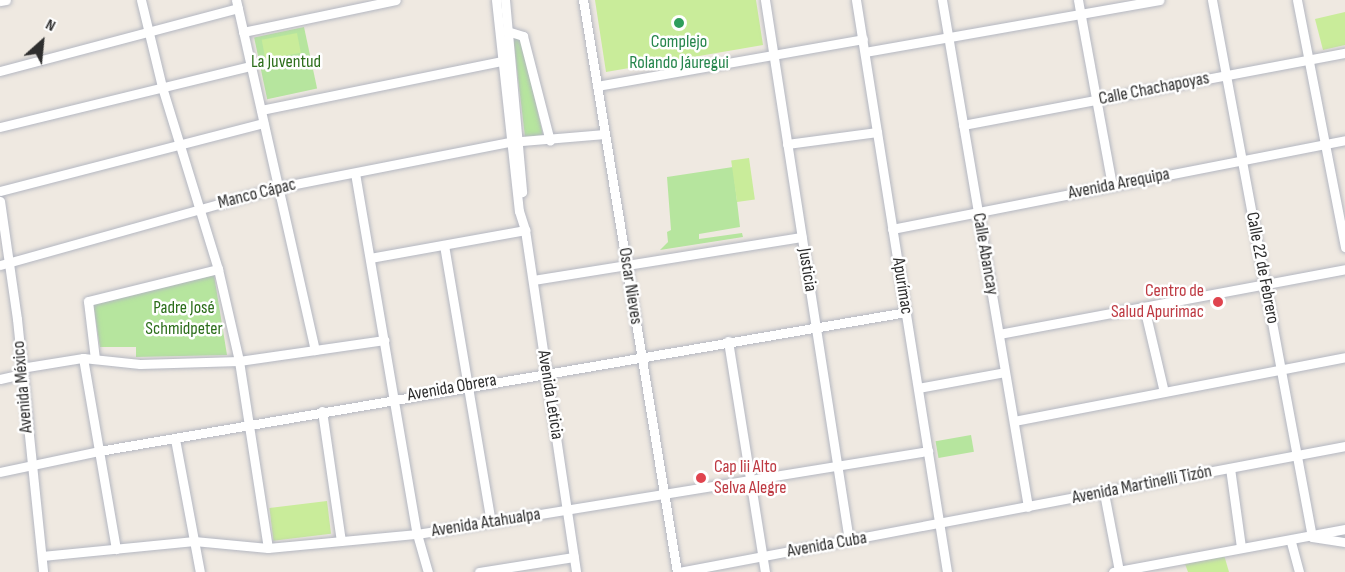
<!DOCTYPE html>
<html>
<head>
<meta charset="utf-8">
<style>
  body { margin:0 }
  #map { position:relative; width:1345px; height:572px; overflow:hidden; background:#efe9e1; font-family:"Sofia Sans Condensed",sans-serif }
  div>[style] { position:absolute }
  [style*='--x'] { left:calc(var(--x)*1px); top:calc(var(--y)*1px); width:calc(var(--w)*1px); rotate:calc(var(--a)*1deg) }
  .green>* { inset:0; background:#b6e59e; transform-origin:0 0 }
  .pitch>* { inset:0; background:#c9ec9a; transform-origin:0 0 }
  .roads { filter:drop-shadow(0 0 2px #b4b7c1) drop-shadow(0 0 2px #b4b7c1) }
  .minor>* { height:9px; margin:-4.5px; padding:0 4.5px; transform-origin:4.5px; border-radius:4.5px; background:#fff }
  .dots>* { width:16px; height:16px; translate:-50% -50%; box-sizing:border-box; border:3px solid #fff; border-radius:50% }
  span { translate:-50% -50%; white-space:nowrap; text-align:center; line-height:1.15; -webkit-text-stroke:5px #fff; paint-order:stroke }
  .leisure-label { font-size:18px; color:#27864d }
  .park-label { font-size:18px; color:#2c6e1b }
  .street-label { font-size:18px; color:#2e2e2e }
  .health-label { font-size:18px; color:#be3a42 }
  .right { translate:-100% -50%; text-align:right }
  .left { translate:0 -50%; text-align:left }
  .north { position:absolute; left:12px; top:12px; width:60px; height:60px; -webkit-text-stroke:4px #fff; paint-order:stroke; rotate:27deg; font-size:16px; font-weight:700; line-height:24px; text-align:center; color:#2e2e2e }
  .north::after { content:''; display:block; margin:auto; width:21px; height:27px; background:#2e2e2e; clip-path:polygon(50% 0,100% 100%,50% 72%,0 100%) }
</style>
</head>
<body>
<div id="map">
  <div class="green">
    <div style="left:304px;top:27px;width:63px;height:51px;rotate:78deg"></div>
    <div style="clip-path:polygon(513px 35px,521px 36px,543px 135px,525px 137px)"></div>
    <div style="clip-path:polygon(733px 167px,740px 227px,699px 234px,699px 239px,742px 233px,743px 237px,660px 250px,668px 242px,667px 232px,671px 230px,667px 177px)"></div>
    <div style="clip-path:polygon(214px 275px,227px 355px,136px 357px,136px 347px,100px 347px,93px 303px)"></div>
    <div style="left:971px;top:435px;width:17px;height:36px;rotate:80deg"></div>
  </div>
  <div class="pitch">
    <div style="clip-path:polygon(595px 0,756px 0,763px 45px,606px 72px)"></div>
    <div style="clip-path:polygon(1345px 12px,1345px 45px,1323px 50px,1315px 19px)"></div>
    <div style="left:297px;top:33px;width:20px;height:36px;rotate:79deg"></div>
    <div style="left:749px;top:158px;width:42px;height:18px;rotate:82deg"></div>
    <div style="left:327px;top:501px;width:33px;height:58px;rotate:83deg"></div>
    <div style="clip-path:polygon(1224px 555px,1229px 572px,1188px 572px,1185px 564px)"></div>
  </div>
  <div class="roads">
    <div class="minor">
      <div style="--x:141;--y:0;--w:89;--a:76.4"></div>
      <div style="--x:162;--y:87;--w:190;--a:72.9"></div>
      <div style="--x:218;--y:269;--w:94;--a:77.1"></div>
      <div style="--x:239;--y:361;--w:189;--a:81.2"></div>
      <div style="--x:236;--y:0;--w:359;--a:77.3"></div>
      <div style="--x:496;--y:0;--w:212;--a:83.8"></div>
      <div style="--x:519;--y:211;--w:20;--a:72"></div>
      <div style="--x:525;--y:230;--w:346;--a:81.5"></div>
      <div style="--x:505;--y:0;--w:193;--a:84.9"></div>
      <div style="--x:583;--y:0;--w:580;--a:80.67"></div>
      <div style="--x:765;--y:0;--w:547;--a:81.17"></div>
      <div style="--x:856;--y:0;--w:579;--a:80.96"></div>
      <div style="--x:942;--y:0;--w:514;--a:80.37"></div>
      <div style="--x:1078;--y:0;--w:189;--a:79.6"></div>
      <div style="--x:1212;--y:0;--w:546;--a:79.45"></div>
      <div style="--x:1312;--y:537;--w:33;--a:9"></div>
      <div style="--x:1297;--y:0;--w:252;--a:79"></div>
      <div style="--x:0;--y:1;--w:6;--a:-9"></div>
      <div style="--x:507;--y:31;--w:17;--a:17"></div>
      <div style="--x:523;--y:36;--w:108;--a:75.6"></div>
      <div style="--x:243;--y:32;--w:156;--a:-11.8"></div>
      <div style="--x:865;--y:52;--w:299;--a:-10"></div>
      <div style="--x:0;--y:71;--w:246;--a:-14.8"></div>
      <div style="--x:597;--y:86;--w:270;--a:-10"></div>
      <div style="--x:261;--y:110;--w:245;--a:-11.5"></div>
      <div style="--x:963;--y:125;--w:389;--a:-10.7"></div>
      <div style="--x:0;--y:127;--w:257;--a:-13.7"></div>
      <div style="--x:787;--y:144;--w:91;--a:-7.6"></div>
      <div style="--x:355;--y:173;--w:366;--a:80.3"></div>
      <div style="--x:417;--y:534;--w:40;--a:74"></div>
      <div style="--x:0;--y:191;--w:272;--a:-14.5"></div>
      <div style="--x:0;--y:201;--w:119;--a:81.8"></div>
      <div style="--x:17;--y:319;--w:254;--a:84.1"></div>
      <div style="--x:892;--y:229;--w:462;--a:-11.1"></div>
      <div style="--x:444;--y:245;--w:281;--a:80.4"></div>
      <div style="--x:370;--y:258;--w:158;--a:-10.2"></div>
      <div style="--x:0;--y:265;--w:291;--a:-15.6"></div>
      <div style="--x:280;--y:187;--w:234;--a:-11.1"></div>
      <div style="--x:510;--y:142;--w:95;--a:-4.8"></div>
      <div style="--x:533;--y:280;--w:272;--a:-9.1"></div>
      <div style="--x:1144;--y:307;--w:87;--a:76.8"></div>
      <div style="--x:999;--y:334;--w:352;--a:-10.6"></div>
      <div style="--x:728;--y:341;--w:234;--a:80.9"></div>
      <div style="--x:83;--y:358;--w:194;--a:80.2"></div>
      <div style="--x:95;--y:359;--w:58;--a:-96.9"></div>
      <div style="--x:88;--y:301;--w:134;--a:-13.8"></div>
      <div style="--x:21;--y:368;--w:63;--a:-9.2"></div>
      <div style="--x:83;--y:358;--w:57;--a:6"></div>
      <div style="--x:140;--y:364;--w:99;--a:-1.7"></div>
      <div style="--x:239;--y:361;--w:147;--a:-8.2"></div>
      <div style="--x:0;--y:379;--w:23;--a:-13"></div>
      <div style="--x:918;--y:388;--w:88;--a:-10.4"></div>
      <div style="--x:322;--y:411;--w:131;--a:81.7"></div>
      <div style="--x:1014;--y:421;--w:337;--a:-10.9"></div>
      <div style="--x:175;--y:439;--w:135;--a:79.4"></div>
      <div style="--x:1230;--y:468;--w:80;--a:82.1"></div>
      <div style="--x:0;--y:472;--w:101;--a:-12"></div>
      <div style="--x:99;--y:451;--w:819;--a:-9.77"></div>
      <div style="--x:1104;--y:493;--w:79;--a:79.1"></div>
      <div style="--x:1291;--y:542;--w:31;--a:75"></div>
      <div style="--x:42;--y:556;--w:153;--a:-5.6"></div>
      <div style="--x:194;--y:541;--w:74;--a:5.4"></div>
      <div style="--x:268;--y:548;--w:150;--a:-5.4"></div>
      <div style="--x:417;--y:534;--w:518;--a:-9.23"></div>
      <div style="--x:479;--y:572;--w:96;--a:-9"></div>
      <div style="--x:679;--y:572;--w:678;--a:-10.71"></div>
      <div style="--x:1113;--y:572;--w:236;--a:-10.5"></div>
    </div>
  </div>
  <div class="dots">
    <div style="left:679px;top:23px;background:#2e9e5b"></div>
    <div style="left:1218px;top:302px;background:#e0444e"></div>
    <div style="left:701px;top:478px;background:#e0444e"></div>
  </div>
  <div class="leisure-label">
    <span style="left:679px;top:53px">Complejo<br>Rolando Jáuregui</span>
  </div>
  <div class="park-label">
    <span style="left:286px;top:62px">La Juventud</span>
    <span style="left:184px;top:319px">Padre José<br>Schmidpeter</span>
  </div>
  <div class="street-label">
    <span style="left:1154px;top:89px;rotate:-11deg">Calle Chachapoyas</span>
    <span style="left:1119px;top:184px;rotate:-11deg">Avenida Arequipa</span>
    <span style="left:257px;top:194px;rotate:-14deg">Manco Cápac</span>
    <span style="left:985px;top:254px;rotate:80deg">Calle Abancay</span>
    <span style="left:1262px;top:268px;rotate:79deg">Calle 22 de Febrero</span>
    <span style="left:807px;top:270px;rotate:81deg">Justicia</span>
    <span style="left:630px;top:286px;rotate:81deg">Oscar Nieves</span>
    <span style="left:902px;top:286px;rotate:81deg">Apurímac</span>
    <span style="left:23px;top:387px;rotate:-95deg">Avenida México</span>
    <span style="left:452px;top:388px;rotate:-10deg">Avenida Obrera</span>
    <span style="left:550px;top:395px;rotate:81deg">Avenida Leticia</span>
    <span style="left:1142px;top:485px;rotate:-11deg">Avenida Martinelli Tizón</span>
    <span style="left:486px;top:523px;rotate:-9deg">Avenida Atahualpa</span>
    <span style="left:827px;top:545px;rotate:-10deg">Avenida Cuba</span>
  </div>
  <div class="health-label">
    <span class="right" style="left:1204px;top:302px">Centro de<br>Salud Apurimac</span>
    <span class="left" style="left:714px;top:478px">Cap Iii Alto<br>Selva Alegre</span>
  </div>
  <div class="north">N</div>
</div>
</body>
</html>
